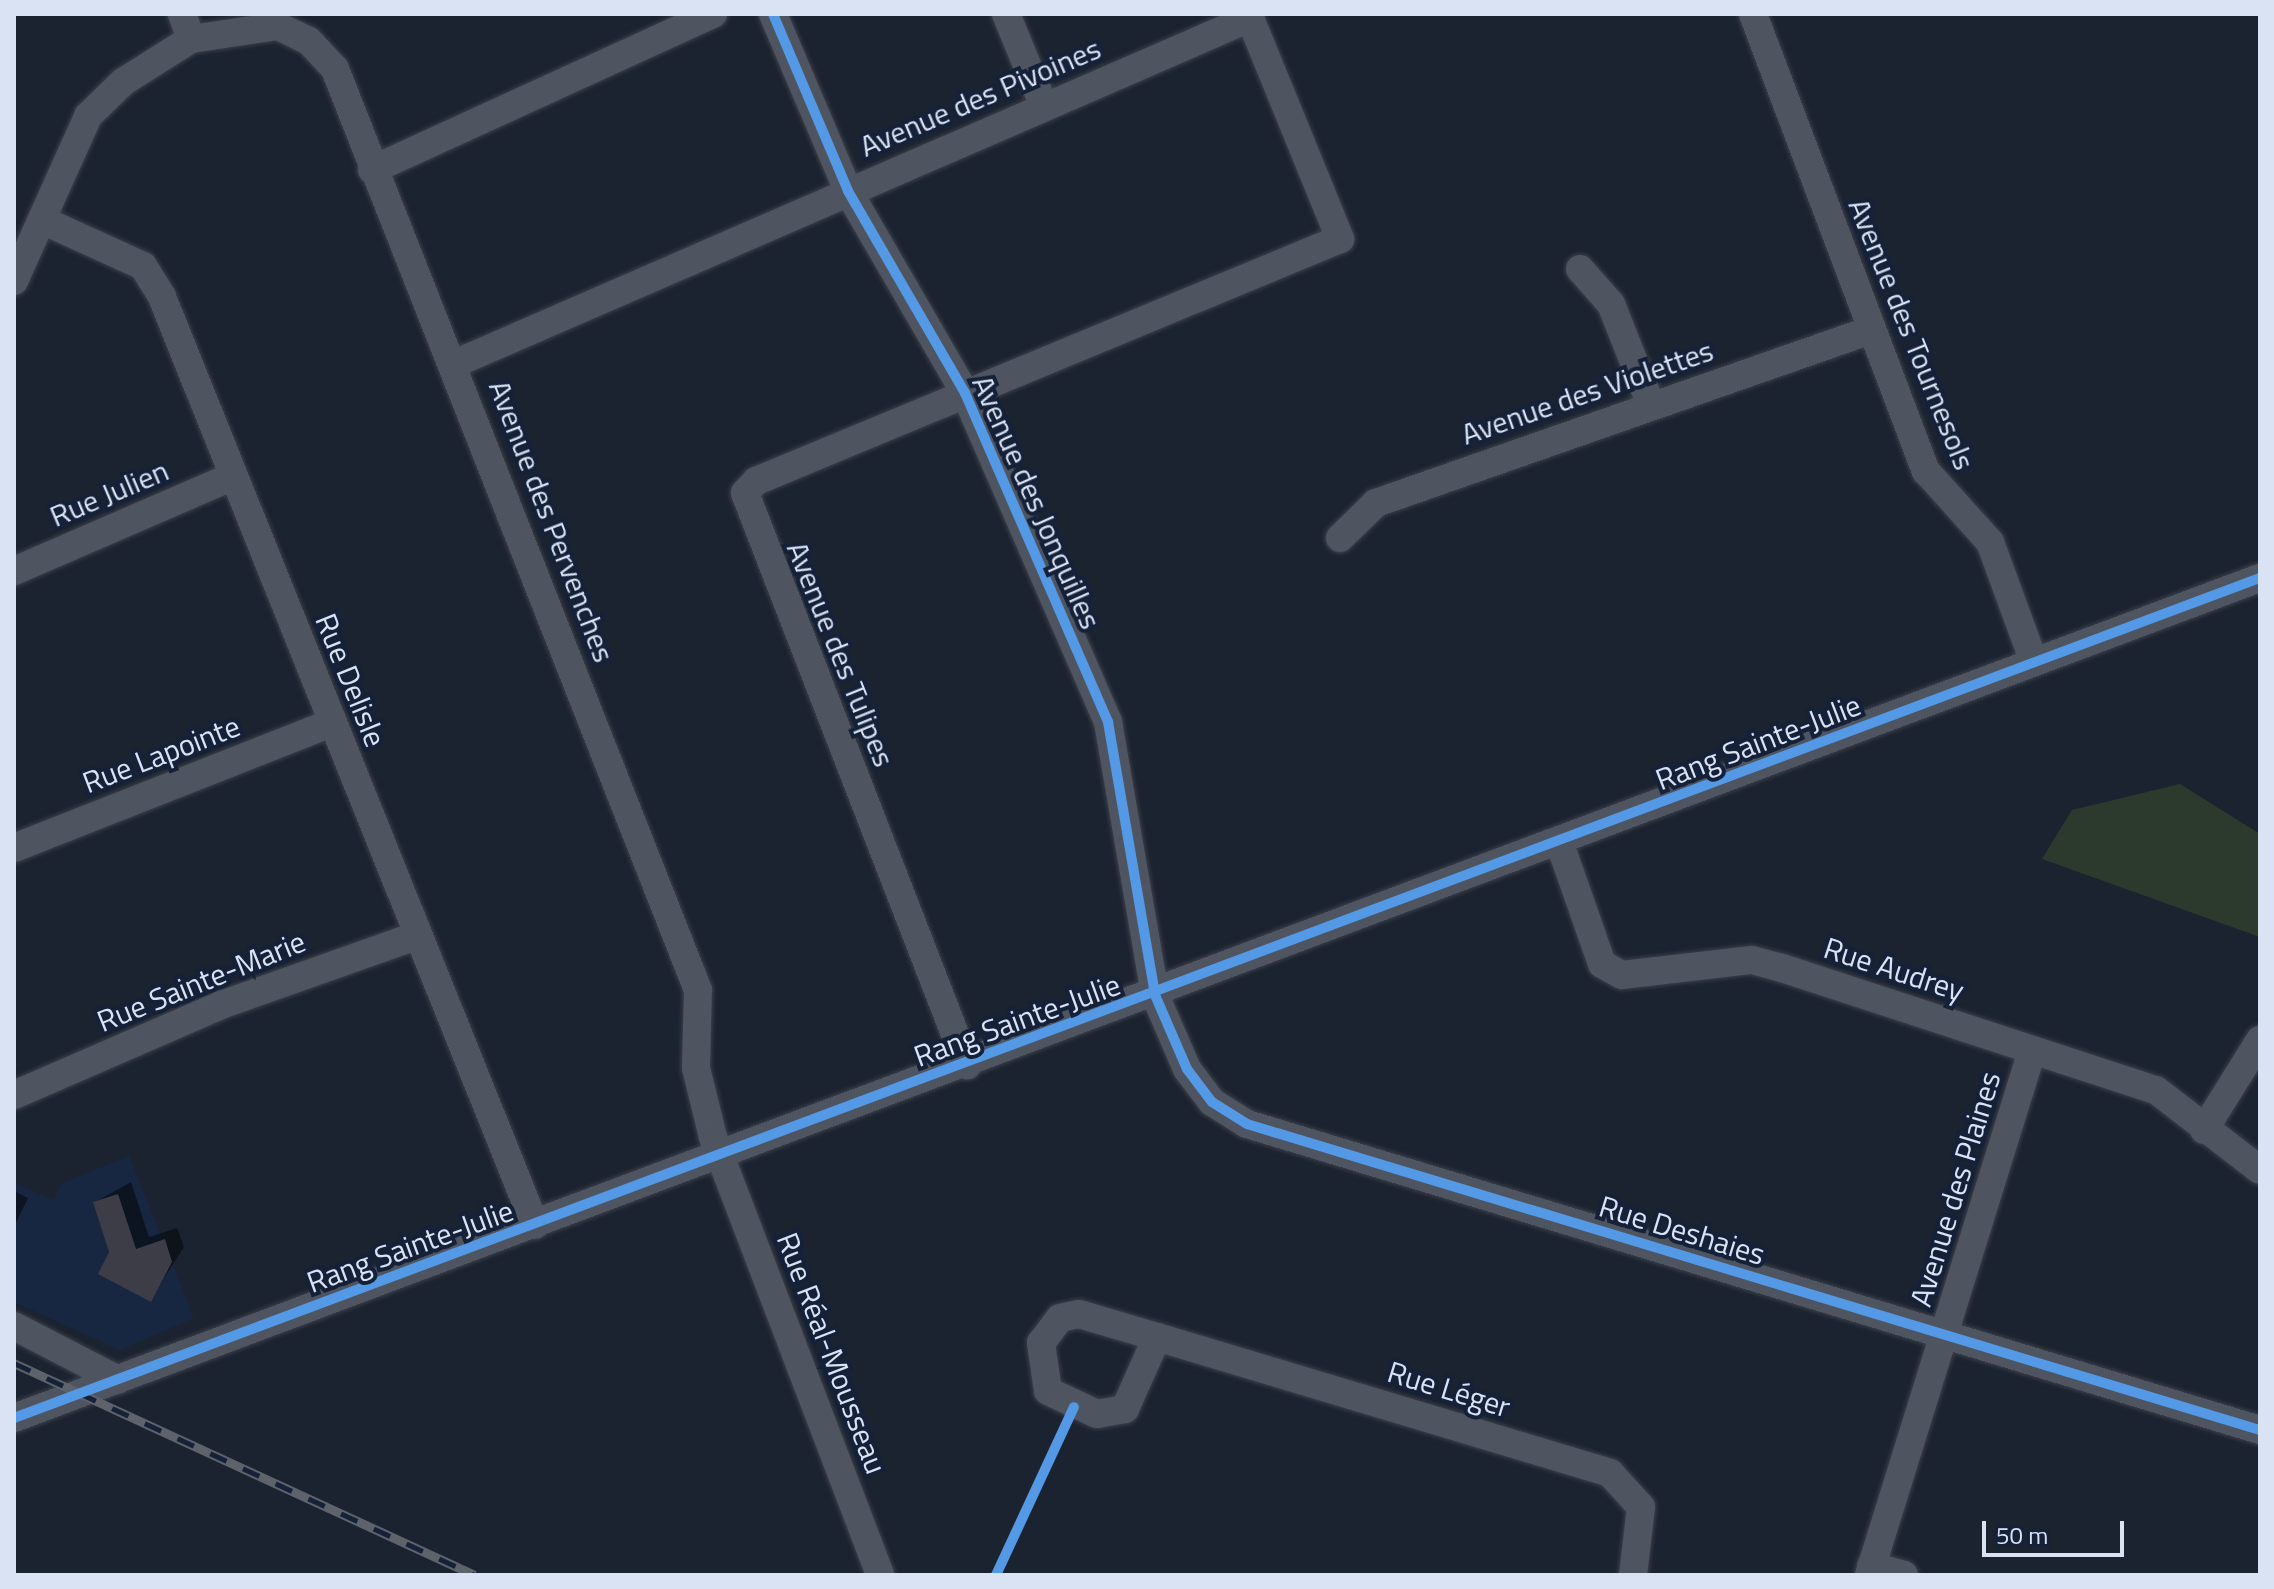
<!DOCTYPE html>
<html>
<head>
<meta charset="utf-8">
<style>
  body { margin:0 }
  #map { position:relative; width:2274px; height:1589px; overflow:hidden; background:#1c2330; font-family:"Titillium Web",sans-serif }
  div>[style] { position:absolute }
  [style*='--x'] { left:calc(var(--x)*1px); top:calc(var(--y)*1px); width:calc(var(--w)*1px); rotate:calc(var(--a)*1deg) }
  .built>* { inset:0; background:#182741 }
  .green>* { inset:0; background:#2b3a2c }
  .shadow>* { inset:0; background:#0007 }
  .building>* { inset:0; background:#3c3d47 }
  .roads { filter:drop-shadow(0 0 2px #3b404b) drop-shadow(0 0 2px #3b404b) }
  .minor>* { height:28px; margin:-14px; padding:0 14px; transform-origin:14px; border-radius:14px; background:#4f5560 }
  .rail>* { height:9px; margin-top:-4.5px; transform-origin:0; background:repeating-linear-gradient(90deg,#142138 0 18px,#5d626b 0 36px); box-sizing:border-box; border-block:2px solid #5d626b }
  .cycleway>* { height:10px; margin:-5px; padding:0 5px; transform-origin:5px; border-radius:5px; background:#5399e6 }
  span { translate:-50% -50%; white-space:nowrap; text-align:center; line-height:1.15; -webkit-text-stroke:8px #142138; paint-order:stroke }
  .street-label { font-size:30px; color:#dae3f3 }
  .frame { position:absolute; inset:0; border:16px solid #dae3f3; pointer-events:none }
  .scale { position:absolute; left:1982px; top:1521px; width:142px; height:36px; box-sizing:border-box; border:4px solid #dae3f3; border-top:0; padding-left:10px; font-size:24px; line-height:28px; white-space:nowrap; color:#dae3f3; -webkit-text-stroke:6px #142138; paint-order:stroke }
</style>
</head>
<body>
<div id="map">
  <div class="built">
    <div style="clip-path:polygon(129px 1156px,194px 1318px,120px 1350px,14px 1302px,14px 1183px,54px 1200px,61px 1184px)"></div>
  </div>
  <div class="green">
    <div style="clip-path:polygon(2180px 784px,2260px 834px,2260px 937px,2042px 859px,2072px 810px)"></div>
  </div>
  <div class="shadow">
    <div style="clip-path:polygon(131px 1182px,149px 1237px,177px 1228px,184px 1247px,150px 1300px,111px 1252px,95px 1202px)"></div>
    <div style="clip-path:polygon(14px 1191px,28px 1198px,14px 1227px)"></div>
  </div>
  <div class="building">
    <div style="clip-path:polygon(118px 1194px,136px 1249px,165px 1239px,172px 1262px,151px 1302px,98px 1274px,109px 1252px,93px 1202px)"></div>
  </div>
  <div class="roads">
    <div class="minor">
      <div style="--x:182;--y:14;--w:27;--a:70"></div>
      <div style="--x:773;--y:14;--w:192;--a:67"></div>
      <div style="--x:848;--y:191;--w:233;--a:59.9"></div>
      <div style="--x:965;--y:393;--w:359;--a:66.5"></div>
      <div style="--x:1108;--y:722;--w:277;--a:80.2"></div>
      <div style="--x:1155;--y:995;--w:81;--a:66.6"></div>
      <div style="--x:1187;--y:1069;--w:41;--a:52.9"></div>
      <div style="--x:1212;--y:1102;--w:41;--a:32.2"></div>
      <div style="--x:1247;--y:1124;--w:1058;--a:16.81"></div>
      <div style="--x:1006;--y:14;--w:100;--a:67.6"></div>
      <div style="--x:1753;--y:14;--w:489;--a:69.3"></div>
      <div style="--x:1926;--y:471;--w:96;--a:48"></div>
      <div style="--x:1990;--y:542;--w:128;--a:69.9"></div>
      <div style="--x:372;--y:170;--w:375;--a:-24.6"></div>
      <div style="--x:42;--y:220;--w:111;--a:24.5"></div>
      <div style="--x:143;--y:266;--w:36;--a:58"></div>
      <div style="--x:162;--y:297;--w:1000;--a:68.1"></div>
      <div style="--x:1580;--y:269;--w:47;--a:48.5"></div>
      <div style="--x:1611;--y:304;--w:109;--a:68.4"></div>
      <div style="--x:14;--y:281;--w:181;--a:-65.8"></div>
      <div style="--x:88;--y:116;--w:49;--a:-44.2"></div>
      <div style="--x:123;--y:82;--w:80;--a:-32.3"></div>
      <div style="--x:191;--y:39;--w:88;--a:-8.5"></div>
      <div style="--x:278;--y:26;--w:34;--a:26"></div>
      <div style="--x:309;--y:41;--w:38;--a:47"></div>
      <div style="--x:335;--y:69;--w:990;--a:68.49"></div>
      <div style="--x:698;--y:990;--w:78;--a:91.5"></div>
      <div style="--x:696;--y:1068;--w:71;--a:76.2"></div>
      <div style="--x:713;--y:1137;--w:469;--a:69.1"></div>
      <div style="--x:454;--y:364;--w:868;--a:-23.49"></div>
      <div style="--x:1250;--y:18;--w:239;--a:67.8"></div>
      <div style="--x:1340;--y:239;--w:632;--a:157.49"></div>
      <div style="--x:756;--y:481;--w:16;--a:133"></div>
      <div style="--x:745;--y:493;--w:614;--a:68.79"></div>
      <div style="--x:1340;--y:538;--w:50;--a:-44.2"></div>
      <div style="--x:1376;--y:503;--w:521;--a:-19.27"></div>
      <div style="--x:14;--y:571;--w:236;--a:-23.4"></div>
      <div style="--x:1560;--y:844;--w:127;--a:70.7"></div>
      <div style="--x:1602;--y:964;--w:23;--a:29"></div>
      <div style="--x:1622;--y:975;--w:131;--a:-6.6"></div>
      <div style="--x:1752;--y:960;--w:31;--a:15"></div>
      <div style="--x:1782;--y:968;--w:393;--a:18.1"></div>
      <div style="--x:2156;--y:1090;--w:131;--a:37.6"></div>
      <div style="--x:14;--y:848;--w:342;--a:-21.5"></div>
      <div style="--x:14;--y:1095;--w:226;--a:-23.5"></div>
      <div style="--x:221;--y:1005;--w:207;--a:-19.5"></div>
      <div style="--x:2204;--y:1130;--w:106;--a:-58.1"></div>
      <div style="--x:14;--y:1326;--w:117;--a:27.4"></div>
      <div style="--x:1157;--y:1337;--w:79;--a:114"></div>
      <div style="--x:1125;--y:1409;--w:28;--a:170"></div>
      <div style="--x:1097;--y:1414;--w:54;--a:-154.9"></div>
      <div style="--x:1048;--y:1391;--w:49;--a:-98.3"></div>
      <div style="--x:1041;--y:1343;--w:31;--a:-53"></div>
      <div style="--x:1060;--y:1318;--w:19;--a:-12"></div>
      <div style="--x:1079;--y:1314;--w:81;--a:16.4"></div>
      <div style="--x:1157;--y:1337;--w:473;--a:16.7"></div>
      <div style="--x:1610;--y:1473;--w:46;--a:47.6"></div>
      <div style="--x:1641;--y:1507;--w:68;--a:96.7"></div>
      <div style="--x:14;--y:1418;--w:2398;--a:-20.51"></div>
      <div style="--x:1871;--y:1566;--w:34;--a:15"></div>
      <div style="--x:1869;--y:1575;--w:549;--a:-72.72"></div>
    </div>
  </div>
  <div class="rail">
    <div style="--x:14;--y:1363;--w:507;--a:24.7"></div>
  </div>
  <div class="cycleway">
    <div style="--x:773;--y:14;--w:192;--a:67"></div>
    <div style="--x:848;--y:191;--w:233;--a:59.9"></div>
    <div style="--x:965;--y:393;--w:359;--a:66.5"></div>
    <div style="--x:1108;--y:722;--w:277;--a:80.2"></div>
    <div style="--x:1155;--y:995;--w:81;--a:66.6"></div>
    <div style="--x:1187;--y:1069;--w:41;--a:52.9"></div>
    <div style="--x:1212;--y:1102;--w:41;--a:32.2"></div>
    <div style="--x:1247;--y:1124;--w:1058;--a:16.81"></div>
    <div style="--x:14;--y:1418;--w:2398;--a:-20.51"></div>
    <div style="--x:996;--y:1575;--w:185;--a:-65.1"></div>
  </div>
  <div class="street-label">
    <span style="left:980px;top:97px;rotate:-23deg">Avenue des Pivoines</span>
    <span style="left:1912px;top:334px;rotate:68deg">Avenue des Tournesols</span>
    <span style="left:1587px;top:392px;rotate:-19deg">Avenue des Violettes</span>
    <span style="left:109px;top:493px;rotate:-23deg">Rue Julien</span>
    <span style="left:1037px;top:502px;rotate:66deg">Avenue des Jonquilles</span>
    <span style="left:552px;top:521px;rotate:69deg">Avenue des Pervenches</span>
    <span style="left:841px;top:654px;rotate:68deg">Avenue des Tulipes</span>
    <span style="left:351px;top:680px;rotate:68deg">Rue Delisle</span>
    <span style="left:1758px;top:742px;rotate:-21deg">Rang Sainte-Julie</span>
    <span style="left:161px;top:754px;rotate:-21deg">Rue Lapointe</span>
    <span style="left:1894px;top:969px;rotate:18deg">Rue Audrey</span>
    <span style="left:201px;top:981px;rotate:-22deg">Rue Sainte-Marie</span>
    <span style="left:1017px;top:1020px;rotate:-20deg">Rang Sainte-Julie</span>
    <span style="left:1955px;top:1189px;rotate:-73deg">Avenue des Plaines</span>
    <span style="left:1682px;top:1230px;rotate:17deg">Rue Deshaies</span>
    <span style="left:410px;top:1246px;rotate:-20deg">Rang Sainte-Julie</span>
    <span style="left:832px;top:1353px;rotate:69deg">Rue Réal-Mousseau</span>
    <span style="left:1449px;top:1389px;rotate:17deg">Rue Léger</span>
  </div>
  <div class="frame"></div>
  <div class="scale">50 m</div>
</div>
</body>
</html>
